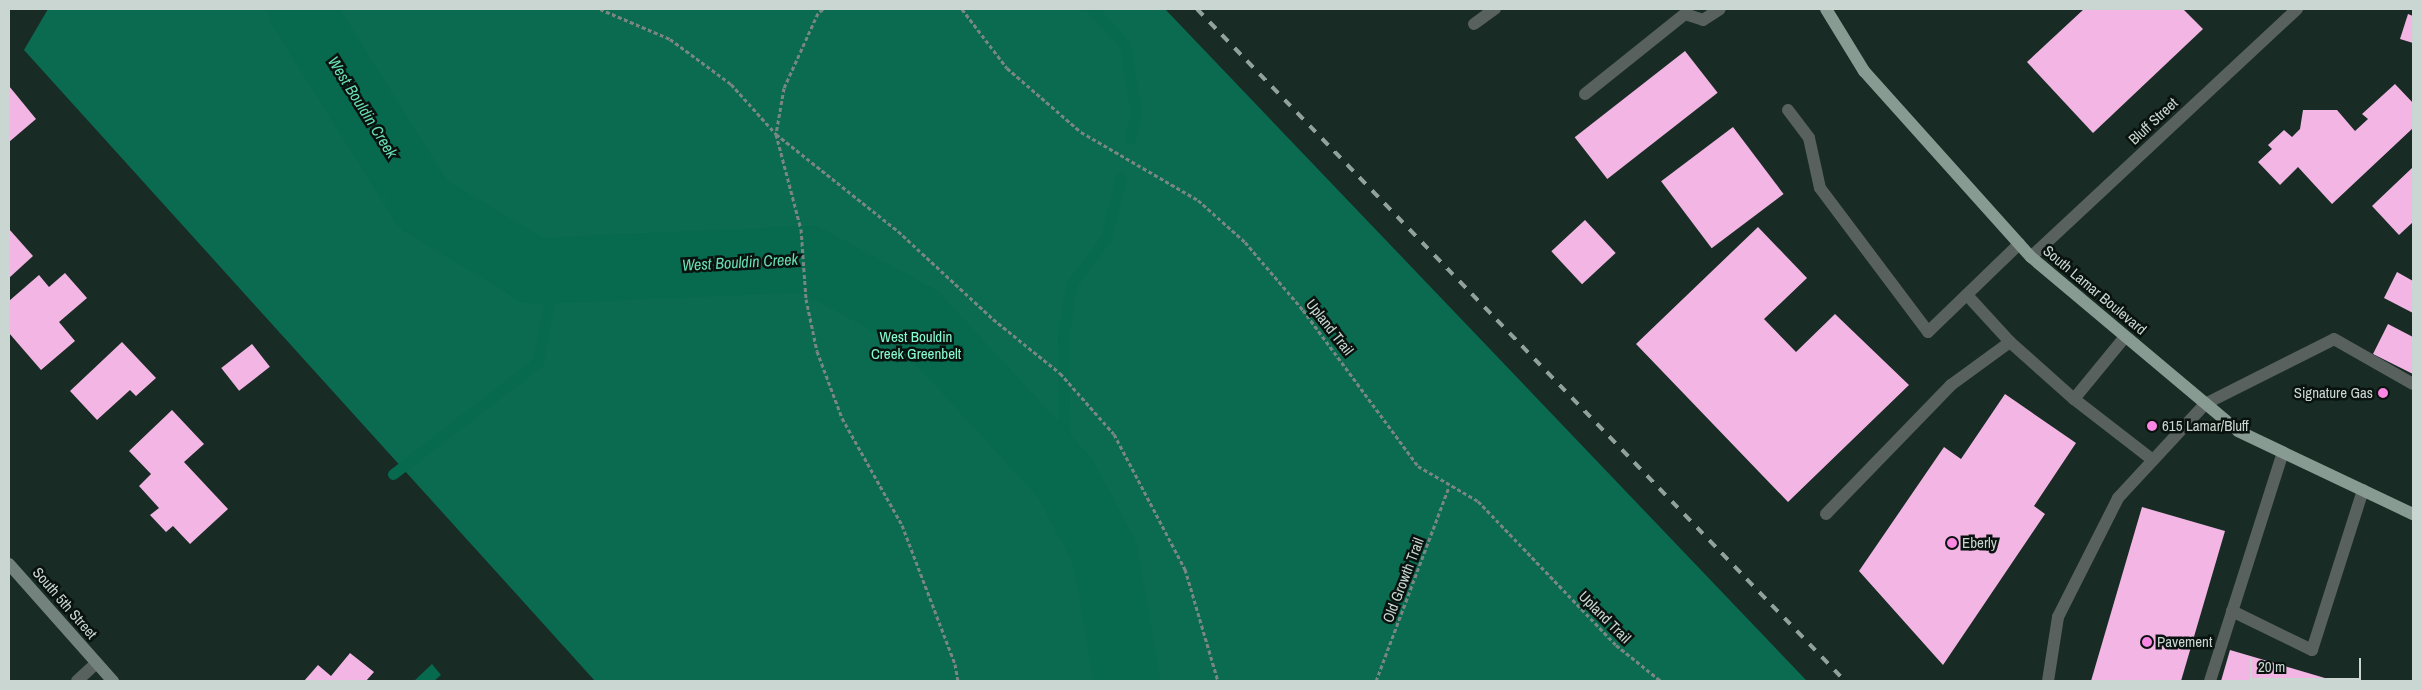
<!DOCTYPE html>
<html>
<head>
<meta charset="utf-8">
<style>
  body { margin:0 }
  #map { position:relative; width:2422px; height:690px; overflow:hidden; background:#182b24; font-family:"Archivo Narrow",sans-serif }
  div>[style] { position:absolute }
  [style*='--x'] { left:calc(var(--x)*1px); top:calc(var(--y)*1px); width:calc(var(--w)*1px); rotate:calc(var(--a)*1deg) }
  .forest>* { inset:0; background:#0b6b50 }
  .water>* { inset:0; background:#07694e }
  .stream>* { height:11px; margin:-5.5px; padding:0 5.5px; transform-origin:5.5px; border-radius:5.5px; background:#07694e }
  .river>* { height:66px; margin:-33px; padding:0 33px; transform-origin:33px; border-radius:33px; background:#07694e }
  .building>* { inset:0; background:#f3b6e4; transform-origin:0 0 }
  .path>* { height:3px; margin-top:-1.5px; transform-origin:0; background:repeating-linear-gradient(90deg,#788781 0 4px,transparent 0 6.5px) }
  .lane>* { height:12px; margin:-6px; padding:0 6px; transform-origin:6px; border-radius:6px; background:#58615d }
  .street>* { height:12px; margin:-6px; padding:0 6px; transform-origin:6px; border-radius:6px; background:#58615d }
  .secondary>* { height:12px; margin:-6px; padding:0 6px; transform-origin:6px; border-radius:6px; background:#73827c }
  .primary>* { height:12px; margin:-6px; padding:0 6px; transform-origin:6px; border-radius:6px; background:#889b93 }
  .rail>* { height:4px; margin-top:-2px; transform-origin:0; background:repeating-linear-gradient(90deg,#93a19c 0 9px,transparent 0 18px) }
  .dots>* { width:14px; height:14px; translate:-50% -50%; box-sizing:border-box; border:2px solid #09120e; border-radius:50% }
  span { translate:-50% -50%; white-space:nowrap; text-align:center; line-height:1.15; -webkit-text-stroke:5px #09120e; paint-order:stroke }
  .street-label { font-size:15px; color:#cad6d1 }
  .park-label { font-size:15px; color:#88fcd1 }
  .poi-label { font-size:15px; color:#cad6d1 }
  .right { translate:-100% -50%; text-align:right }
  .left { translate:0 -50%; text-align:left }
  .water-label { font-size:16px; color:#69deb5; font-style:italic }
  .frame { position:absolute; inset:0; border:10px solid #cad6d1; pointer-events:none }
  .scale { position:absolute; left:2250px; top:658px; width:111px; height:22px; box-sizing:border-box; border:2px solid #cad6d1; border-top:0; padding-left:6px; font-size:15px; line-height:18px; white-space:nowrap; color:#cad6d1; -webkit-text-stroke:4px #09120e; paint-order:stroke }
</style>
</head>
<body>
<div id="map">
  <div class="forest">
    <div style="clip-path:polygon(48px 9px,1165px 9px,1807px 681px,595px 681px,24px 50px)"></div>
  </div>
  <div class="water">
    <div style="clip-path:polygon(432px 664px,441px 675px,434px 681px,414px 681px)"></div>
  </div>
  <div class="stream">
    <div style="--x:1092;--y:9;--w:49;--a:47.5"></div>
    <div style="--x:1125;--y:45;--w:68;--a:80.7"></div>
    <div style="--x:1136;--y:112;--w:27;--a:103"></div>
    <div style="--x:393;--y:474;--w:183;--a:-37.7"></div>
    <div style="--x:538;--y:362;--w:94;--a:-79.5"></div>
    <div style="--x:1065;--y:478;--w:141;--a:-90.8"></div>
    <div style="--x:1063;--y:337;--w:53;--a:-81.3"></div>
    <div style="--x:1071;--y:285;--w:59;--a:-53.3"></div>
    <div style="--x:1106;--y:238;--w:63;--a:-76.2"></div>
  </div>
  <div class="river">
    <div style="--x:301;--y:9;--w:230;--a:58"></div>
    <div style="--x:423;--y:204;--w:130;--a:31.1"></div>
    <div style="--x:534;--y:271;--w:275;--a:-2.5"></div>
    <div style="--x:809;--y:259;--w:124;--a:28.4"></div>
    <div style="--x:918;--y:318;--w:217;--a:47.4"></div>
    <div style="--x:1065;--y:478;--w:86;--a:62.2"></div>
    <div style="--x:1105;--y:554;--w:129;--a:80.2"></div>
  </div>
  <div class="building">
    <div style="clip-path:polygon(2084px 9px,2183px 9px,2203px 29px,2093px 133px,2027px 62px)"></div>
    <div style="clip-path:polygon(2408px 14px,2413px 16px,2413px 43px,2400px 39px)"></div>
    <div style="left:1685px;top:51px;width:53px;height:140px;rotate:52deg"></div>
    <div style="clip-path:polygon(2395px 84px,2413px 103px,2413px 128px,2332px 204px,2298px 167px,2280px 185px,2258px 162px,2272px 149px,2268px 145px,2284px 130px,2292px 137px,2300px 129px,2303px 110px,2337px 110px,2355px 131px,2368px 119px,2362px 114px)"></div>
    <div style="clip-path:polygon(9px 86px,36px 119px,9px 142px)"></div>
    <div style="left:1733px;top:127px;width:84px;height:90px;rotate:53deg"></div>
    <div style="clip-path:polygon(2413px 167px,2413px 222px,2399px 235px,2372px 206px)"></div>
    <div style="left:1585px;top:220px;width:45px;height:46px;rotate:47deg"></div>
    <div style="clip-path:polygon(1758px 227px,1807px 278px,1764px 319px,1796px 352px,1835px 314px,1909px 385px,1788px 502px,1636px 344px)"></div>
    <div style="clip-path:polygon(9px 229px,33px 256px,9px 278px)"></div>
    <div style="clip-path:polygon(2397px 272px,2413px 281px,2413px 313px,2384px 298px)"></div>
    <div style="clip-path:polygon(65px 273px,87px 298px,59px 322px,75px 341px,41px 370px,9px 333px,9px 301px,39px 275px,49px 287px)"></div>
    <div style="clip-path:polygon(2388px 324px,2413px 337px,2413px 374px,2373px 354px)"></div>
    <div style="clip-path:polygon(122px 342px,156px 378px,136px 396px,130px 390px,97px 420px,70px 391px)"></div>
    <div style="left:252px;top:344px;width:29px;height:39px;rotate:52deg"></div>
    <div style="clip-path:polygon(2005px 394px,2076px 443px,2034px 506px,2045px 514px,1943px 665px,1859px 571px,1944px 447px,1961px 459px)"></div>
    <div style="clip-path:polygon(172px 410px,204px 444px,184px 462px,228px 509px,190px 544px,173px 526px,166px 532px,150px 515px,159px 508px,139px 486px,151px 474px,129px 451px)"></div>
    <div style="clip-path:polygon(2142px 507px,2225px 531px,2181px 681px,2091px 681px)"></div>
    <div style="clip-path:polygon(2230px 650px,2335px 681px,2221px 681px)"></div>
    <div style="clip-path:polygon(350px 653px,374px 672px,366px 681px,304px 681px,318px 665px,331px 676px)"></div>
  </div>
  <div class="path">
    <div style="--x:600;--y:9;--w:76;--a:23.2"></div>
    <div style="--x:670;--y:39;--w:76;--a:36.4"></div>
    <div style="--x:731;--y:84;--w:67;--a:48"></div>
    <div style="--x:776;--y:134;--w:156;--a:38.5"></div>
    <div style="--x:898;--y:231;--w:129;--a:42.8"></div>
    <div style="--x:993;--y:319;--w:86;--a:38.9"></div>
    <div style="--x:1060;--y:373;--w:81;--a:48.5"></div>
    <div style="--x:1114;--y:434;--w:153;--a:62.3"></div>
    <div style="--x:1185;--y:569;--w:117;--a:73.6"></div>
    <div style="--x:823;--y:9;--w:6;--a:141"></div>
    <div style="--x:818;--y:13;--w:82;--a:114.4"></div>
    <div style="--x:784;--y:88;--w:47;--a:99.9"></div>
    <div style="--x:776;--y:134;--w:98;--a:75.3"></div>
    <div style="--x:801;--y:229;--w:70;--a:85.9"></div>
    <div style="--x:806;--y:299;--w:53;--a:78.1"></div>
    <div style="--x:817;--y:351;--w:72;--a:69.5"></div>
    <div style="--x:842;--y:418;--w:123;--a:60.7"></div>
    <div style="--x:902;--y:525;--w:149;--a:69.1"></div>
    <div style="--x:955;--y:664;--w:17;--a:80"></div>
    <div style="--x:962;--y:9;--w:74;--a:52.7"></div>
    <div style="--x:1007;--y:68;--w:98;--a:40.9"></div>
    <div style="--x:1081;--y:132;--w:135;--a:30.2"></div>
    <div style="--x:1198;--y:200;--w:63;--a:41.8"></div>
    <div style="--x:1245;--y:242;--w:89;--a:49.5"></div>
    <div style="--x:1303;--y:310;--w:194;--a:53.6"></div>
    <div style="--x:1418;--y:466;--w:69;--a:30.3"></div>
    <div style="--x:1478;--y:501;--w:199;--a:46.2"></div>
    <div style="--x:1616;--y:645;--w:58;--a:38.7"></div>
    <div style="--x:1376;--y:681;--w:207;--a:-69.4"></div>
  </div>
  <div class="lane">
    <div style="--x:1474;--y:24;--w:26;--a:-36"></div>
    <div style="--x:1585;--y:94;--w:128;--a:-38.7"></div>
    <div style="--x:1685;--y:14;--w:19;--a:18"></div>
    <div style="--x:1703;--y:20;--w:20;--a:-33"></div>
    <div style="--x:1788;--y:110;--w:35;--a:53"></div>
    <div style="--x:1809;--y:138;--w:51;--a:77.6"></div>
    <div style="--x:1820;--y:188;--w:180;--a:53.1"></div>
    <div style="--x:1928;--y:332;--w:127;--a:-44"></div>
    <div style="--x:2010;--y:342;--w:86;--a:41.7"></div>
    <div style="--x:2074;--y:399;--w:100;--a:37.7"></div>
    <div style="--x:2074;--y:399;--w:80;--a:-50.6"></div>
    <div style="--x:1826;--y:514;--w:180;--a:-45.9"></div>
    <div style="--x:1951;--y:385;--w:73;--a:-36.1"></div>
    <div style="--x:2010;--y:342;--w:64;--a:-132.5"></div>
    <div style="--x:2232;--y:611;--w:89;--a:26"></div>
    <div style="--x:2312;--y:650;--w:168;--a:-72.3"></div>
    <div style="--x:2048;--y:681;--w:65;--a:-81.1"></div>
    <div style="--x:2058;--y:617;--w:133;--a:-63.2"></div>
    <div style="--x:2118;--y:498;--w:128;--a:-47.2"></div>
    <div style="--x:2205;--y:404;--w:144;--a:-26.7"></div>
    <div style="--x:2334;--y:339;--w:91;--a:29.7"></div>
    <div style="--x:2210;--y:681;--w:240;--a:-72.3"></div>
  </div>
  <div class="street">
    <div style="--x:2031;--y:257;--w:364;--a:-43"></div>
    <div style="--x:77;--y:681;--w:26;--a:-43"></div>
  </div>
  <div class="secondary">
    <div style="--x:9;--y:564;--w:157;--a:48.4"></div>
  </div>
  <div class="primary">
    <div style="--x:1826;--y:9;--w:73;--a:58.5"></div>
    <div style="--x:1864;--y:71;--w:250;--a:48.1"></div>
    <div style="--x:2031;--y:257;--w:270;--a:40"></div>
    <div style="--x:2238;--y:431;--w:194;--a:25.4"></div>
  </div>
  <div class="rail">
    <div style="--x:1197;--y:9;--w:934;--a:46.04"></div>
  </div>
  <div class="dots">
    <div style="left:2383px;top:393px;background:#fc86e3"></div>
    <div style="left:2152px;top:426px;background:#fc86e3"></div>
    <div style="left:1952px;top:543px;background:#fc86e3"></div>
    <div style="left:2147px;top:642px;background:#fc86e3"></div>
  </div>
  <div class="street-label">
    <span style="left:2153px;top:121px;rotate:-43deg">Bluff Street</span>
    <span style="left:2095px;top:290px;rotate:40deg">South Lamar Boulevard</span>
    <span style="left:1330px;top:327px;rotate:52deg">Upland Trail</span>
    <span style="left:1403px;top:580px;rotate:-69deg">Old Growth Trail</span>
    <span style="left:65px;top:603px;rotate:49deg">South 5th Street</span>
    <span style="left:1605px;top:617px;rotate:45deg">Upland Trail</span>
  </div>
  <div class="park-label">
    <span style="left:916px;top:345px">West Bouldin<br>Creek Greenbelt</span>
  </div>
  <div class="poi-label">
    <span class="right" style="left:2373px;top:393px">Signature Gas</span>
    <span class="left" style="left:2162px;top:426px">615 Lamar/Bluff</span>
    <span class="left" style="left:1962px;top:543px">Eberly</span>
    <span class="left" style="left:2157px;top:642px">Pavement</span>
  </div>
  <div class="water-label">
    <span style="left:363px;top:107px;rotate:58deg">West Bouldin Creek</span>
    <span style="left:740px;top:262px;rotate:-3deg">West Bouldin Creek</span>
  </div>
  <div class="frame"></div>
  <div class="scale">20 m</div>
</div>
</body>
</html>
